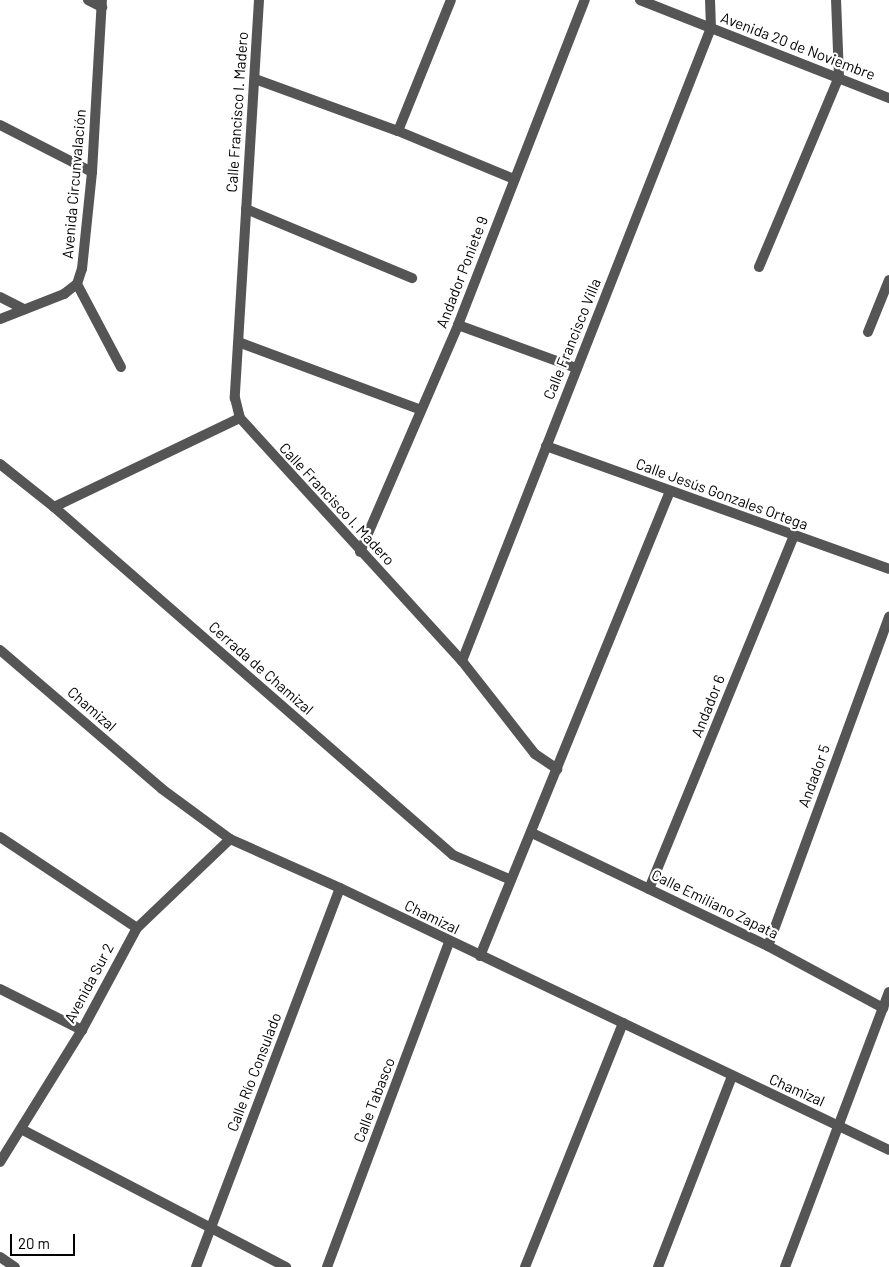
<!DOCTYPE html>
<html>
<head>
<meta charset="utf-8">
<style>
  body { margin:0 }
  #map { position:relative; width:889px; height:1267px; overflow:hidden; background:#fff; font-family:Barlow,sans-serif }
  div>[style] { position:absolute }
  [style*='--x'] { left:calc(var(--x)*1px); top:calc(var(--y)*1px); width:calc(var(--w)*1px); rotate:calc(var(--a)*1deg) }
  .minor>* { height:10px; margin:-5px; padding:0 5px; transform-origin:5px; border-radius:5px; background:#555 }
  .tertiary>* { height:10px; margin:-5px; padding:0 5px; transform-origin:5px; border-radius:5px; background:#555 }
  span { translate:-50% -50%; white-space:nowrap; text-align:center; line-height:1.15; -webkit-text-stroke:4.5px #fff; paint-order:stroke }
  .street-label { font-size:15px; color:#000 }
  .scale { position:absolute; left:10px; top:1234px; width:65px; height:22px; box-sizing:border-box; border:2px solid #000; border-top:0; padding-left:6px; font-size:15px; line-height:18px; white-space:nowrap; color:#000; -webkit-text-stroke:4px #fff; paint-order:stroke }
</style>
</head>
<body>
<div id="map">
  <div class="minor">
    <div style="--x:88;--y:0;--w:16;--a:27"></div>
    <div style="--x:259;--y:0;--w:399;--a:93.5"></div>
    <div style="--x:235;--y:398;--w:21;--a:76"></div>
    <div style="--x:240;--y:418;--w:329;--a:47.6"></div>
    <div style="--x:462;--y:661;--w:118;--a:51.9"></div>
    <div style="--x:535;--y:754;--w:27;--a:34"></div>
    <div style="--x:255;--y:79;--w:152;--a:20"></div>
    <div style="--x:398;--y:131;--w:126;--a:22.5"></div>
    <div style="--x:0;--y:125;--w:103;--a:27.1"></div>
    <div style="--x:398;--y:131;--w:141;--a:-68"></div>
    <div style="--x:246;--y:209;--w:180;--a:22.6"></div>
    <div style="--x:759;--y:267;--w:206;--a:-67.2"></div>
    <div style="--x:839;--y:77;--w:77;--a:-92.2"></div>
    <div style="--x:77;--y:284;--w:94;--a:62.1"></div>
    <div style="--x:0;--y:297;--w:27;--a:27"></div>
    <div style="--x:0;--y:319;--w:69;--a:-21.3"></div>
    <div style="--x:64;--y:294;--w:16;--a:-38"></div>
    <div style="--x:77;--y:284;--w:16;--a:-72"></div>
    <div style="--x:82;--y:269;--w:98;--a:-84.1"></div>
    <div style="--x:92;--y:172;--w:172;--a:-86.7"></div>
    <div style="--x:458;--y:325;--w:126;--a:20"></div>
    <div style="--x:868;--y:332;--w:56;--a:-68"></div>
    <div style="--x:241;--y:343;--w:192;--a:20.4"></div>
    <div style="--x:546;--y:446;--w:364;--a:19.7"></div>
    <div style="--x:0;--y:464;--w:69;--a:38.5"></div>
    <div style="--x:54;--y:507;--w:529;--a:41.09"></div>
    <div style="--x:453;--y:855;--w:63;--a:23.3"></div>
    <div style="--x:54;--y:507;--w:206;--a:-25.6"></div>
    <div style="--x:360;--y:552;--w:247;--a:-66.6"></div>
    <div style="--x:458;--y:325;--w:349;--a:-68.7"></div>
    <div style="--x:462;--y:661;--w:680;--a:-68.53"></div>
    <div style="--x:711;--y:28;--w:28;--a:-92"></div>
    <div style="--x:532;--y:833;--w:262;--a:25.6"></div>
    <div style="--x:768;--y:946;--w:131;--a:28.3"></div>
    <div style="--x:0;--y:837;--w:164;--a:33.6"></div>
    <div style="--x:649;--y:889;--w:383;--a:-67.7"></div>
    <div style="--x:768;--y:946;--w:351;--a:-69.8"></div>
    <div style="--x:480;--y:956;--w:502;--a:-67.77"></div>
    <div style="--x:0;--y:989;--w:92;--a:26.6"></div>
    <div style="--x:21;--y:1129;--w:299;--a:27.5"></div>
    <div style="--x:0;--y:1162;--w:155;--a:-58.2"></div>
    <div style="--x:82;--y:1030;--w:116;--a:-61.7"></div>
    <div style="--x:137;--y:928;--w:129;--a:-43.7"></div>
    <div style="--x:0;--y:1257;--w:18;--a:34"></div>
    <div style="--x:196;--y:1267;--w:405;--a:-69.2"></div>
    <div style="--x:327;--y:1267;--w:346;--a:-69.4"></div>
    <div style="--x:525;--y:1267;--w:263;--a:-68.1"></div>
    <div style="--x:658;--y:1267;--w:205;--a:-68.8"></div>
    <div style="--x:785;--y:1267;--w:294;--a:-69.3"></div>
  </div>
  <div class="tertiary">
    <div style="--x:640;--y:0;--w:268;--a:21.5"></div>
    <div style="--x:0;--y:650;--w:213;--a:40.6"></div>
    <div style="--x:162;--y:789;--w:84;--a:36.3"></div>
    <div style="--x:230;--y:839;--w:120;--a:24"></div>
    <div style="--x:340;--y:888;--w:608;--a:25.51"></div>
  </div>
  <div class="street-label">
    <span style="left:798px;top:46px;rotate:21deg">Avenida 20 de Noviembre</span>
    <span style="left:237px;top:112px;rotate:-86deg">Calle Francisco I. Madero</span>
    <span style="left:74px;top:184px;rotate:-85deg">Avenida Circunvalación</span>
    <span style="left:462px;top:272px;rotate:-69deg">Andador Poniete 9</span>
    <span style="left:572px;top:339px;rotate:-68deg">Calle Francisco Villa</span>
    <span style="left:722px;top:494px;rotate:20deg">Calle Jesús Gonzales Ortega</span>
    <span style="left:337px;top:504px;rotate:47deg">Calle Francisco I. Madero</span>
    <span style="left:261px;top:668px;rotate:41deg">Cerrada de Chamizal</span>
    <span style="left:708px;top:706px;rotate:-68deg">Andador 6</span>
    <span style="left:92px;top:709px;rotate:41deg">Chamizal</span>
    <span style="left:814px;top:776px;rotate:-70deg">Andador 5</span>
    <span style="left:715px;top:904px;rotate:26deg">Calle Emiliano Zapata</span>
    <span style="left:432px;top:917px;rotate:26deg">Chamizal</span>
    <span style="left:89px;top:983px;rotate:-62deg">Avenida Sur 2</span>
    <span style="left:254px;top:1072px;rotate:-69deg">Calle Río Consulado</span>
    <span style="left:797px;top:1090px;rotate:24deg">Chamizal</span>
    <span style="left:374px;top:1100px;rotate:-69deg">Calle Tabasco</span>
  </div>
  <div class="scale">20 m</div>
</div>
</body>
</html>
